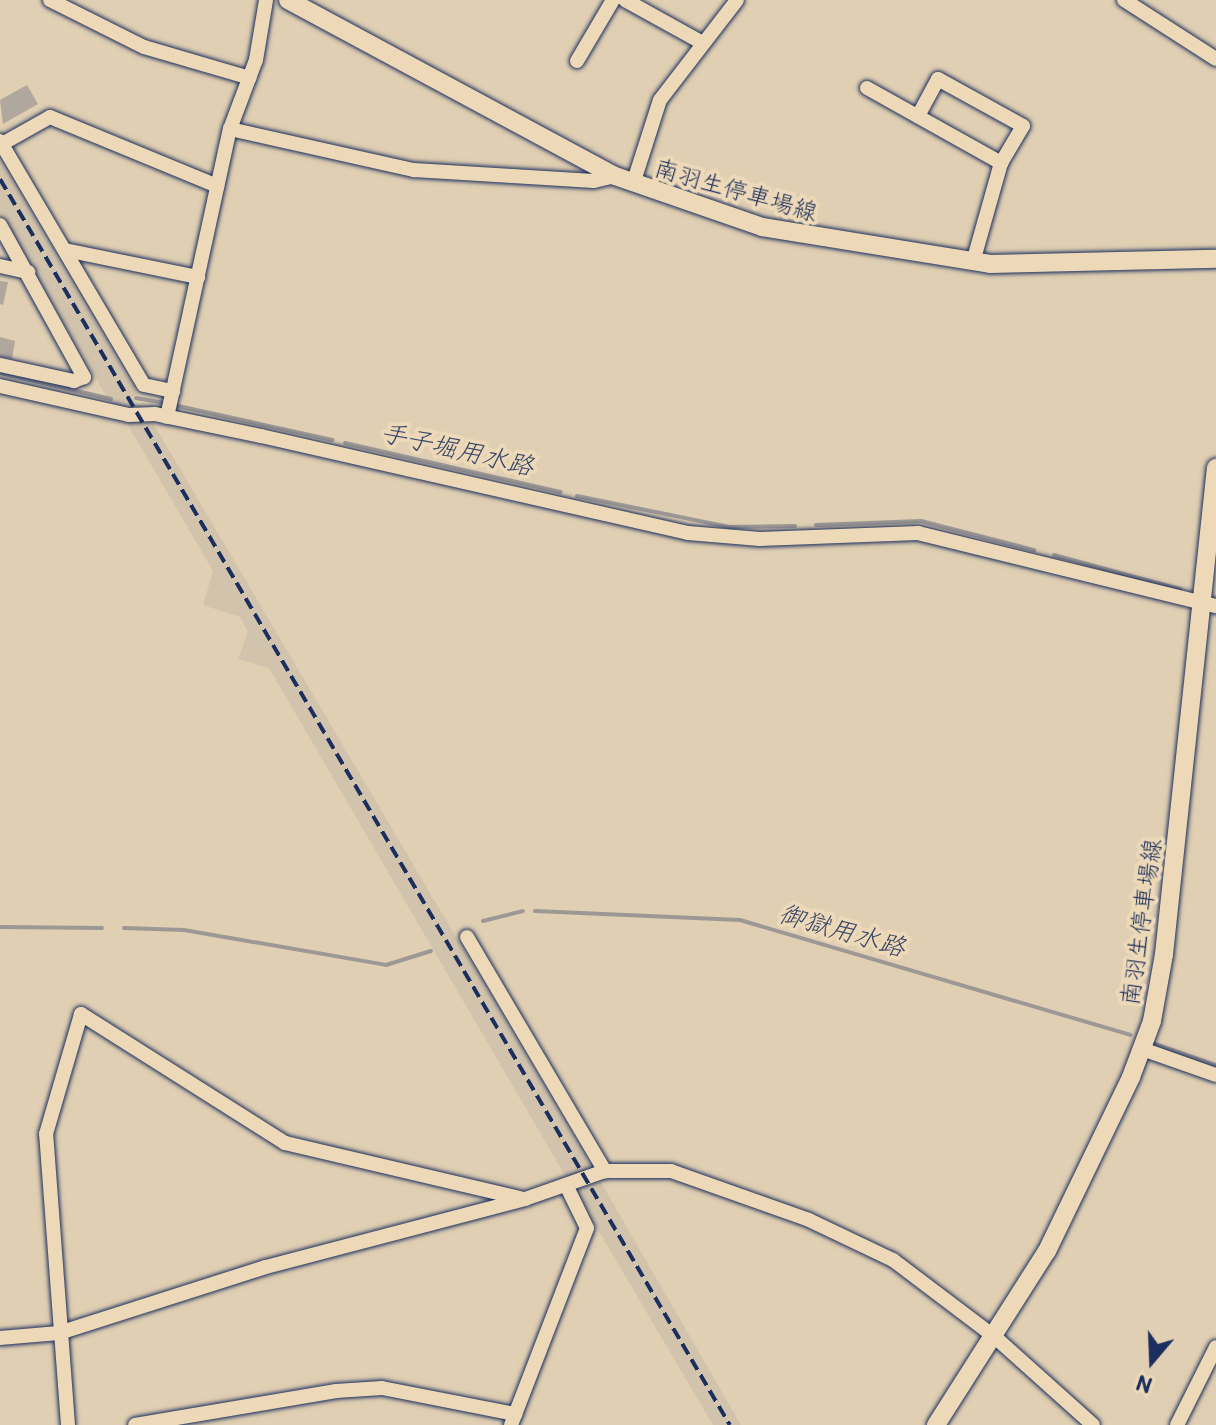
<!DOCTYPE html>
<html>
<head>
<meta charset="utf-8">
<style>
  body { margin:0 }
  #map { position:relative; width:1216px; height:1425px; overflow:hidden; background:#e0cfb2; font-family:Itim,"Klee One",sans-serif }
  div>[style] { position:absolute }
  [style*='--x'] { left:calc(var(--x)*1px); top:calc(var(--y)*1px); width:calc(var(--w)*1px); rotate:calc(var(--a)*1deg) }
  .built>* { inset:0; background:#d2c3ac }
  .stream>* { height:4px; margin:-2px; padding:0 2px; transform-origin:2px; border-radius:2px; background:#9d9895 }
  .building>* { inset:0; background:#b0a79d }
  .roads { filter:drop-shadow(0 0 2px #1b2f5e) drop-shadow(0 0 2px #1b2f5e) }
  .street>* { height:14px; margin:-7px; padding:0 7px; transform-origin:7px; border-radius:7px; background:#edd9b7 }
  .secondary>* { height:18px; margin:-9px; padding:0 9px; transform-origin:9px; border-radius:9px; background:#edd9b7 }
  .rail>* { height:4px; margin-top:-2px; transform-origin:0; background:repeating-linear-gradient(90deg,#1b2f5e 0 12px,transparent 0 18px) }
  span { translate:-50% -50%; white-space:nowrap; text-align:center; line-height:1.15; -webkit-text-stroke:8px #edd9b7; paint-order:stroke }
  .street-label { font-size:24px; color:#1b2f5e }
  .water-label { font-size:26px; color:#354469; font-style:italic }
  .north { position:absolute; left:1112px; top:1321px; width:80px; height:80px; -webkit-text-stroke:6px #edd9b7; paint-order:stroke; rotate:199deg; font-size:22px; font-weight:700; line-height:32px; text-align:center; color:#1b2f5e }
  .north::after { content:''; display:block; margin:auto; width:28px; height:36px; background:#1b2f5e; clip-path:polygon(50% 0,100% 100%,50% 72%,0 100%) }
</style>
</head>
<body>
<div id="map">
  <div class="built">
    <div style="clip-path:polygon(0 161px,138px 395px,132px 396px,135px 402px,144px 407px,113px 405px,105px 394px,0 214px)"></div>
    <div style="clip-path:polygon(125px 420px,153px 423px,592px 1168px,567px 1179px,269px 668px,238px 659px,248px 632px,240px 617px,203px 605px,213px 571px)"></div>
    <div style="clip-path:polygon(599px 1179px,741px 1425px,713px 1425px,574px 1189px)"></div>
  </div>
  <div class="stream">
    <div style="--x:0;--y:373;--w:114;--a:13.2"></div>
    <div style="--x:136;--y:398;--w:28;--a:10"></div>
    <div style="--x:178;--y:406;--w:158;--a:12.4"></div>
    <div style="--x:345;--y:443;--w:221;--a:12.8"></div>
    <div style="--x:577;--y:496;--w:155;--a:11.5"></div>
    <div style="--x:729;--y:527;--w:66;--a:-0.9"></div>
    <div style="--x:816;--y:525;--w:105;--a:-2.2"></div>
    <div style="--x:921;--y:521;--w:117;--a:14.4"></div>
    <div style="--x:1054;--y:555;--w:131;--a:15.1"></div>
    <div style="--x:535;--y:911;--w:205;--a:2.5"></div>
    <div style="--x:740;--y:920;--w:407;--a:16.4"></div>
    <div style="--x:483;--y:921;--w:41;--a:-14"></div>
    <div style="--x:0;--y:927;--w:102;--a:0.6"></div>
    <div style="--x:124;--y:928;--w:60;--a:1.9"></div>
    <div style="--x:184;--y:930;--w:205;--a:9.8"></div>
    <div style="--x:386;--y:965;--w:47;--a:-17.3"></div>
    <div style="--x:1152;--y:1043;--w:68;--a:19"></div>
  </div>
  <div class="building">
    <div style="clip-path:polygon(27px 85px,38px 104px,3px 124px,0 100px)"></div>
    <div style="clip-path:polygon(0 281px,8px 282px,3px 305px,0 304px)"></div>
    <div style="clip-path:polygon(0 337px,15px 341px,12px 359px,0 357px)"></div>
  </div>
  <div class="roads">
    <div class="street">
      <div style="--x:50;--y:0;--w:105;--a:26.6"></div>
      <div style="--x:144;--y:47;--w:110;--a:16.3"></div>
      <div style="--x:625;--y:0;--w:89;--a:28.9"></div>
      <div style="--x:1124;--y:0;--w:109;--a:32.7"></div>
      <div style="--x:577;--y:61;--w:71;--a:-59.5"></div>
      <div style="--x:867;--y:88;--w:154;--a:29.2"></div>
      <div style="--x:1001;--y:163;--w:103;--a:105.8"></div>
      <div style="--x:918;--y:116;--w:42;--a:-61.6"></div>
      <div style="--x:938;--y:79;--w:97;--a:28.9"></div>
      <div style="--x:1023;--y:126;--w:43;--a:120.7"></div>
      <div style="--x:230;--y:129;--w:189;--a:12.6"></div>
      <div style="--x:414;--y:170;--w:180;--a:3.5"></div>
      <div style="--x:594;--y:181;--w:22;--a:-13"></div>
      <div style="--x:0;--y:141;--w:283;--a:59.5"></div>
      <div style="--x:144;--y:385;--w:30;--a:12"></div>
      <div style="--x:2;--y:144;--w:55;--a:-29.4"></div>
      <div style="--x:50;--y:117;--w:181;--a:22.4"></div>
      <div style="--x:633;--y:184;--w:88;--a:-72.2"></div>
      <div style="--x:660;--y:100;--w:126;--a:-52.4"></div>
      <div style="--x:0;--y:225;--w:174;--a:61.1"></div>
      <div style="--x:84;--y:377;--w:11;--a:158"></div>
      <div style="--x:74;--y:381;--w:76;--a:-167.8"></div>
      <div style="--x:65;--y:250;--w:136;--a:11.5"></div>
      <div style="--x:0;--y:266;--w:29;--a:12"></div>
      <div style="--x:0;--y:386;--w:132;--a:12.7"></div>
      <div style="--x:129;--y:415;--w:26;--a:-2"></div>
      <div style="--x:155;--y:414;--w:108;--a:11.7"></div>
      <div style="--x:261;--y:436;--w:438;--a:12.8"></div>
      <div style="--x:688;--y:533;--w:72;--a:4.8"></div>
      <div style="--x:760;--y:539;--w:158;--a:-2.2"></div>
      <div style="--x:918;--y:533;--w:307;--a:13.8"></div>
      <div style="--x:167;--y:417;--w:295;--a:-77.7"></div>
      <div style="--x:230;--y:129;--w:74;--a:-69.4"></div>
      <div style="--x:256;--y:60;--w:61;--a:-80.5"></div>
      <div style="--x:467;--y:937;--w:272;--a:59.5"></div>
      <div style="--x:1142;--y:1049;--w:78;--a:19.4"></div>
      <div style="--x:0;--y:1338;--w:59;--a:-4.8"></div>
      <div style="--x:59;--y:1333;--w:217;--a:-17.7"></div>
      <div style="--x:266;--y:1267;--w:268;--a:-14.7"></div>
      <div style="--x:525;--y:1199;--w:85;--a:-19.3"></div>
      <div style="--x:605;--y:1171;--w:66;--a:0"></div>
      <div style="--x:671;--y:1171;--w:146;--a:19.5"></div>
      <div style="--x:809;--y:1220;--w:93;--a:25.5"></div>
      <div style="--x:893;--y:1260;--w:129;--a:37.1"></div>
      <div style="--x:996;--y:1338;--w:130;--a:41.9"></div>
      <div style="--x:68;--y:1425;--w:292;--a:-94.3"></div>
      <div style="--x:46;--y:1134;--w:125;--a:-73.7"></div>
      <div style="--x:81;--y:1014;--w:241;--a:32.3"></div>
      <div style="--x:285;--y:1143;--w:241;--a:13.2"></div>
      <div style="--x:135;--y:1425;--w:204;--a:-9.6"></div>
      <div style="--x:336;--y:1391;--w:46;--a:-3.7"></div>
      <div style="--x:382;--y:1388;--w:136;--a:11.1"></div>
      <div style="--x:511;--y:1425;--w:211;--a:-68.9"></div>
      <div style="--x:587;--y:1228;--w:48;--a:-116"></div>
      <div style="--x:1177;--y:1425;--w:87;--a:-63.4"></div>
    </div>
    <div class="secondary">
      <div style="--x:288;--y:0;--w:371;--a:28.3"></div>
      <div style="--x:615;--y:176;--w:156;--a:19.1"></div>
      <div style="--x:762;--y:227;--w:231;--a:9.2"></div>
      <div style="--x:990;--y:264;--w:226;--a:-1.3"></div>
      <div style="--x:936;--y:1425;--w:206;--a:-57.5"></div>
      <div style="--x:1047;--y:1251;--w:193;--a:-64.2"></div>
      <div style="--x:1131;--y:1077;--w:60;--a:-69.4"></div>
      <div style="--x:1152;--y:1021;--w:68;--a:-79.8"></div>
      <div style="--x:1164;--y:954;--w:489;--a:-83.9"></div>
    </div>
  </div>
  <div class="rail">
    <div style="--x:0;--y:179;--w:1444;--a:59.64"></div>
  </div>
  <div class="street-label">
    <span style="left:736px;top:190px;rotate:16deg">南羽生停車場線</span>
    <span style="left:1141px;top:922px;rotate:-82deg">南羽生停車場線</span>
  </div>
  <div class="water-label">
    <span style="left:457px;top:450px;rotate:13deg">手子堀用水路</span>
    <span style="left:842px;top:931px;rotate:16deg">御獄用水路</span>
  </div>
  <div class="north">N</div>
</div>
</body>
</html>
